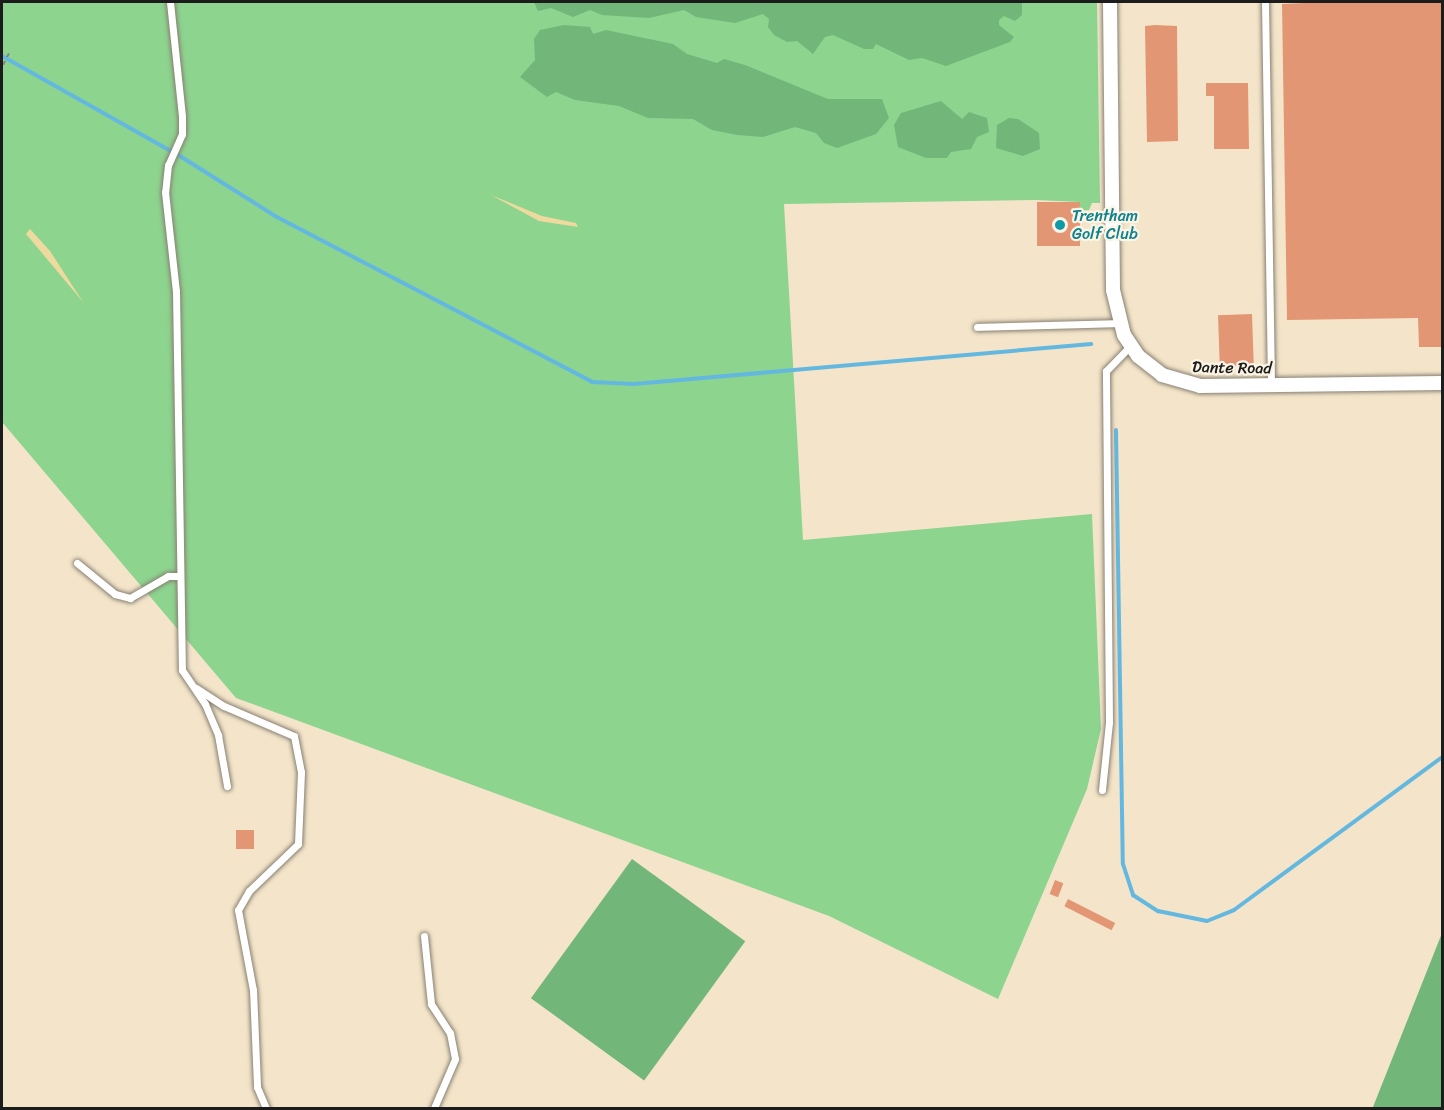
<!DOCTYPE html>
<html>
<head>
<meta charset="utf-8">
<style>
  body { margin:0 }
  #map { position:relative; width:1444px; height:1110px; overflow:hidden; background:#f4e5ca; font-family:Sriracha,sans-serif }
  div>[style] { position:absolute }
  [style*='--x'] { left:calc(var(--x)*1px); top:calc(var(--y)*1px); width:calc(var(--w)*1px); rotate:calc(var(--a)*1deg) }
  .green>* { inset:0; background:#8dd48f }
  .forest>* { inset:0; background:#72b67a; transform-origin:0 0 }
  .sand>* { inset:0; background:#eeda9e }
  .stream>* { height:4px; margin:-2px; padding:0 2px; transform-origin:2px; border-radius:2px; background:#64b8e0 }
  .building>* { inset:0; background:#e29674; transform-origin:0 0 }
  .path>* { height:2px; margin-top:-1px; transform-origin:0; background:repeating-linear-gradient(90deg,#888073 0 4.5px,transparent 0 9px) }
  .roads { filter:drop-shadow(0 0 2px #888073) drop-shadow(0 0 2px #888073) }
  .lane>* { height:7px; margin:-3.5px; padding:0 3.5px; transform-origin:3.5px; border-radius:3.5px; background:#fff }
  .street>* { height:14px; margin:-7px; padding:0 7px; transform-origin:7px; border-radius:7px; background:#fff }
  .dots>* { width:16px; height:16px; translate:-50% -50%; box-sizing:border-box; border:3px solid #fcf5e5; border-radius:50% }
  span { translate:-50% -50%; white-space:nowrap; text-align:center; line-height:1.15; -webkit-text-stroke:4.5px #fcf5e5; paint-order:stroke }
  .culture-label { font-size:16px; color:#0d838f }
  .left { translate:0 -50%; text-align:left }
  .street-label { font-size:16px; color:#1c1c1c }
  .frame { position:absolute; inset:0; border:3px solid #1c1c1c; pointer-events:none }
</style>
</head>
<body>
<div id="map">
  <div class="green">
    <div style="clip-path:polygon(2px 2px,1097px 2px,1100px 203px,1092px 203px,1089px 210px,1080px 211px,1079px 202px,1036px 200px,784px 204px,803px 540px,1092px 514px,1101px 729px,1087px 789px,998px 999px,829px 916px,236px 698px,2px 422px)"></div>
  </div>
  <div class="forest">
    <div style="clip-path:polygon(534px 2px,1022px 2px,1022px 15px,1015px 21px,1004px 16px,999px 20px,999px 25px,1014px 37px,1010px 42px,946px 66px,922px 58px,909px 60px,876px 44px,873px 49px,864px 49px,833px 35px,825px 37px,813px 54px,797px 41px,787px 42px,774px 35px,768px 27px,769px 19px,763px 14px,735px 23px,696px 17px,684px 10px,649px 18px,602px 15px,590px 10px,573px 17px,551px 8px,538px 11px)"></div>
    <div style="clip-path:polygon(564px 25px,590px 27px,593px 34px,606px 30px,673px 44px,687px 54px,717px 63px,724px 59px,745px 65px,828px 99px,882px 99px,889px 118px,876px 134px,837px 148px,824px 143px,816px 133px,795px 127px,763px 137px,737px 135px,712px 130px,693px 119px,648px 118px,619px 106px,575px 100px,556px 92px,547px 97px,520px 77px,535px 60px,534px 39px,540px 30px)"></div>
    <div style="clip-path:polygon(941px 101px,962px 119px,969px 112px,987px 118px,989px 132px,977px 137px,971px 149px,951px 152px,947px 158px,926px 158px,898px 147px,894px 125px,901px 113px)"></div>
    <div style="clip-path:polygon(1009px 118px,1018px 119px,1039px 133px,1040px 149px,1023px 156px,996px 148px,997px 125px)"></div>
    <div style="left:632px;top:859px;width:140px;height:172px;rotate:36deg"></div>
    <div style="clip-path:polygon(1442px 933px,1442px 1108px,1373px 1108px,1373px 1107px)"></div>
  </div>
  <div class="sand">
    <div style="clip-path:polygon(491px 195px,542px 216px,576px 223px,578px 227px,539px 221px)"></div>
    <div style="clip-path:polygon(30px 229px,50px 251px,83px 302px,26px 234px)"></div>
  </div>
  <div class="stream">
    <div style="--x:2;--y:56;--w:208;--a:29.4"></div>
    <div style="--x:183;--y:158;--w:109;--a:32.2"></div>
    <div style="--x:275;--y:216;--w:358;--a:27.6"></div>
    <div style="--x:592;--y:382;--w:42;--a:2.7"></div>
    <div style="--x:634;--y:384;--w:459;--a:-5"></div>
    <div style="--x:1116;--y:430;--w:434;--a:89.1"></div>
    <div style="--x:1123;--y:864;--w:33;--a:72"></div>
    <div style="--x:1133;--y:895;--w:30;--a:33"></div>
    <div style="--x:1158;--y:911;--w:50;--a:11.5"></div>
    <div style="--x:1207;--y:921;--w:29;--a:-22"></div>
    <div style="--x:1234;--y:910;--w:258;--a:-36.3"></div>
  </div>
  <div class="building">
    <div style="clip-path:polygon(1328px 2px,1442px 2px,1442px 347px,1419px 347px,1418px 318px,1287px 320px,1282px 4px)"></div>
    <div style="clip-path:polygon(1155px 25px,1177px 26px,1178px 141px,1147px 142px,1145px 26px)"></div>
    <div style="clip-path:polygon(1206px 83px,1248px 83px,1249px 149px,1214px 149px,1214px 96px,1206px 96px)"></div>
    <div style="left:1080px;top:202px;width:44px;height:43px;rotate:90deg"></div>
    <div style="left:1252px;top:314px;width:51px;height:34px;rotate:88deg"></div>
    <div style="left:236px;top:830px;width:18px;height:19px"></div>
    <div style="left:1055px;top:880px;width:9px;height:15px;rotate:21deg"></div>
    <div style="left:1068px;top:899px;width:53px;height:8px;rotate:27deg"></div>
  </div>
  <div class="path">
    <div style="--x:3;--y:65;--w:13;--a:-63"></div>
  </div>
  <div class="roads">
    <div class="lane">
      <div style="--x:170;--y:2;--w:115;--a:84"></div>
      <div style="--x:182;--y:116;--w:18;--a:90"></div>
      <div style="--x:182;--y:134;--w:34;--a:114"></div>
      <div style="--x:168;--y:165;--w:27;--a:96"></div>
      <div style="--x:165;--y:192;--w:100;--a:83.7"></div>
      <div style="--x:176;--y:291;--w:379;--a:89.1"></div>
      <div style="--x:182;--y:670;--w:41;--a:55.9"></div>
      <div style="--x:205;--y:704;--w:34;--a:67"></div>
      <div style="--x:218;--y:735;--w:52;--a:80"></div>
      <div style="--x:1265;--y:2;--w:384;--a:89.1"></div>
      <div style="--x:977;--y:327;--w:142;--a:-1.6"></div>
      <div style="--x:77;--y:563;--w:49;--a:39.2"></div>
      <div style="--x:115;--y:594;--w:16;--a:15"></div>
      <div style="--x:130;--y:598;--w:44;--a:-30.1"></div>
      <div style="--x:168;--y:576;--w:10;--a:0"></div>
      <div style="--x:196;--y:688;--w:33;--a:33"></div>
      <div style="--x:224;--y:706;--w:76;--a:23.2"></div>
      <div style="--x:294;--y:736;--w:37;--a:79"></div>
      <div style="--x:301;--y:772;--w:72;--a:92.4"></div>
      <div style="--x:298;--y:844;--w:68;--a:136.2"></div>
      <div style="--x:249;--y:891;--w:22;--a:120"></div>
      <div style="--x:238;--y:910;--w:81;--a:79.4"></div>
      <div style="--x:253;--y:990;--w:97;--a:87.6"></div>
      <div style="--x:257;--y:1087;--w:23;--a:67"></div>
      <div style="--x:1102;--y:790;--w:68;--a:-84.1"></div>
      <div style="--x:1109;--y:722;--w:351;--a:-90.5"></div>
      <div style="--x:1106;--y:371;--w:35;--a:-46"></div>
      <div style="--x:424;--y:936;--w:68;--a:84.1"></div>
      <div style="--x:431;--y:1004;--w:35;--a:57"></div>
      <div style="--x:450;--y:1033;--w:26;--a:79"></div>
      <div style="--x:455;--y:1059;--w:53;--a:113.2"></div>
    </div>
    <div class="street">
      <div style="--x:1110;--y:2;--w:288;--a:89.4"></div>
      <div style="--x:1113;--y:290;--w:46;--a:76.3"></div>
      <div style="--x:1124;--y:335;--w:25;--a:56"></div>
      <div style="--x:1138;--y:356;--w:31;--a:38"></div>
      <div style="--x:1162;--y:375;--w:40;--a:16"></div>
      <div style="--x:1200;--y:386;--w:242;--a:-0.7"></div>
    </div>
  </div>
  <div class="dots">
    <div style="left:1060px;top:225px;background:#0f9aa8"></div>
  </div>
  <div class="culture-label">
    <span class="left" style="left:1072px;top:225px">Trentham<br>Golf Club</span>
  </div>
  <div class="street-label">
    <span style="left:1232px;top:368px;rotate:1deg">Dante Road</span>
  </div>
  <div class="frame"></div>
</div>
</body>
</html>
